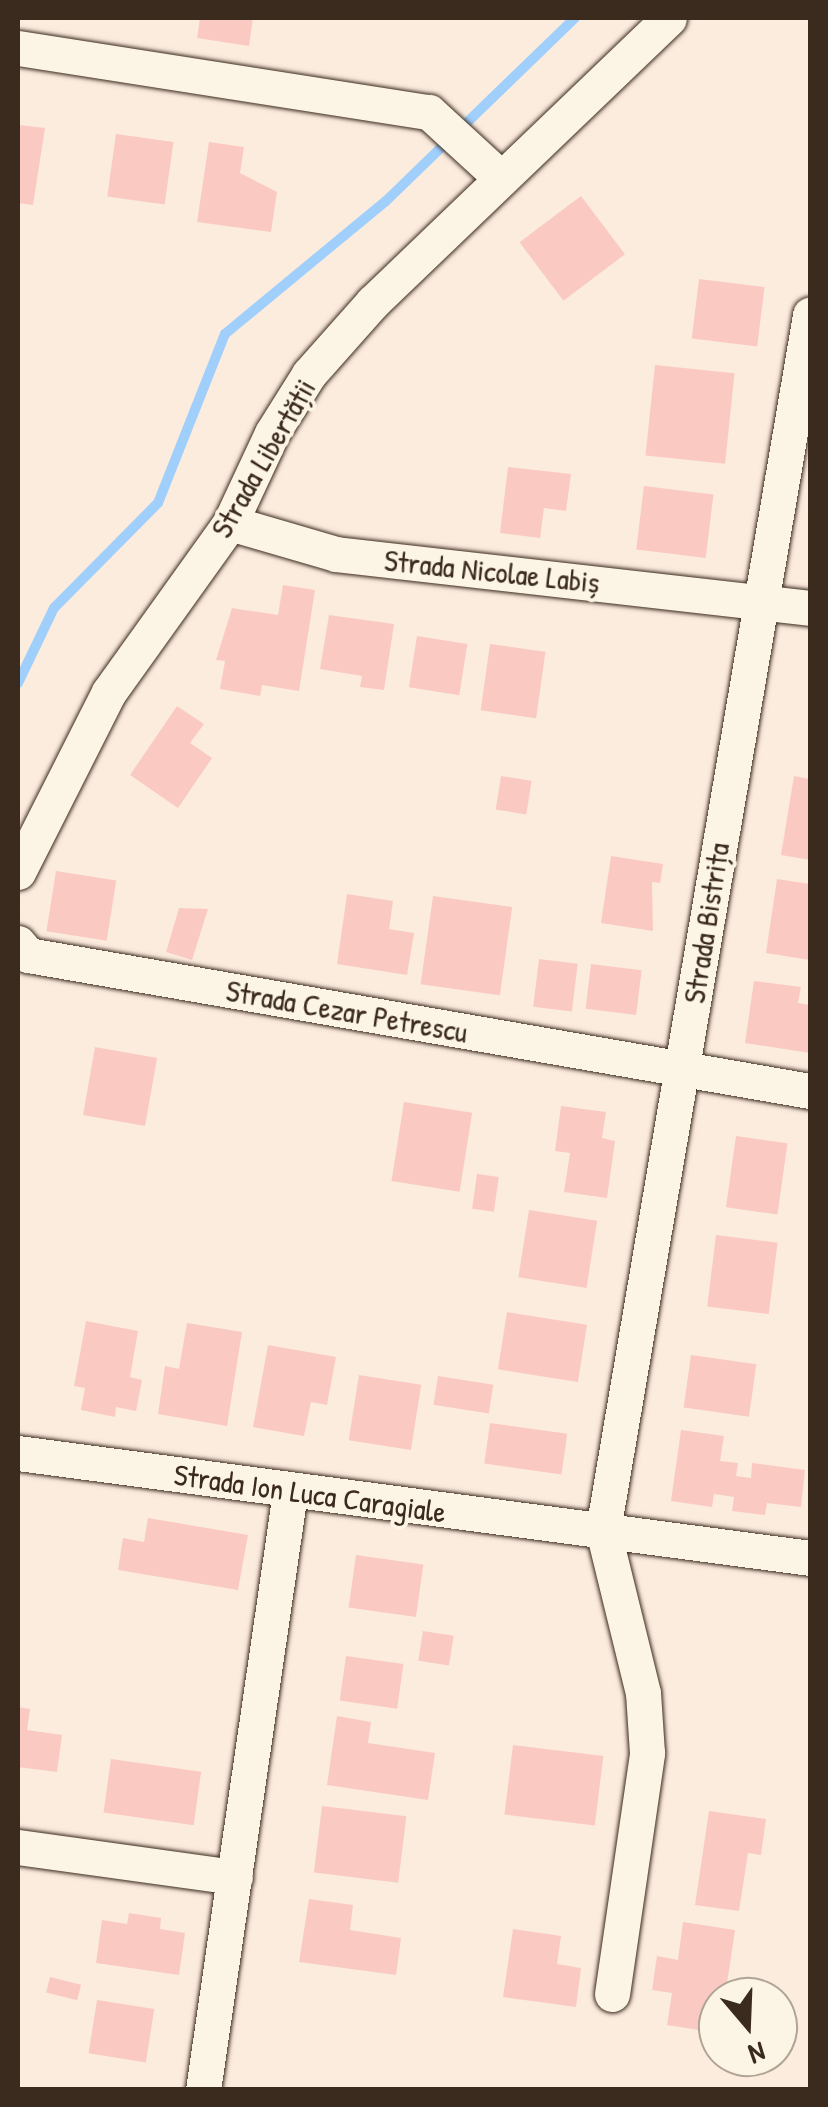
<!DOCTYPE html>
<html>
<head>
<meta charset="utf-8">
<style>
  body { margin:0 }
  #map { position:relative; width:828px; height:2107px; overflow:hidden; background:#fcecde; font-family:"Patrick Hand",sans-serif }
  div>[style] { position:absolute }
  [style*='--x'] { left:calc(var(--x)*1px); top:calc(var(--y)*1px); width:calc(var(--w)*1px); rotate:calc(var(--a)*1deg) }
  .stream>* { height:10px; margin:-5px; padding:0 5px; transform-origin:5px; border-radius:5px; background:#a0cffc }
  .building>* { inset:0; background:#facac2; transform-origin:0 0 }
  .roads { filter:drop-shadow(0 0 2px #3b2a1e) drop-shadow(0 0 2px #3b2a1e) }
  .minor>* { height:35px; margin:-17.5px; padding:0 17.5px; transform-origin:17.5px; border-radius:17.5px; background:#fcf5e5 }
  span { translate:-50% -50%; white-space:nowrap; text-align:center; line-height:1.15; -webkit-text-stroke:8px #fcf5e5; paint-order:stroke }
  .street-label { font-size:30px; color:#3b2a1e }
  .frame { position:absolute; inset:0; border:20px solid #3b2a1e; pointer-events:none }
  .north { position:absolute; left:698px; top:1977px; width:100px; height:100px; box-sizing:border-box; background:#fcf5e5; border:2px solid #afa495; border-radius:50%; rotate:161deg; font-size:28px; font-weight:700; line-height:40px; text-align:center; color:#3b2a1e }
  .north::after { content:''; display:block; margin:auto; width:35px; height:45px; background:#3b2a1e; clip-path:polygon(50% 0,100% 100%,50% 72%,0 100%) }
</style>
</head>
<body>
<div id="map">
  <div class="stream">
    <div style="--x:18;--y:683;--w:83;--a:-64.4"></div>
    <div style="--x:54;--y:608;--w:148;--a:-45.3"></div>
    <div style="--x:158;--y:503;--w:182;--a:-68.4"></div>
    <div style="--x:225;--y:334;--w:209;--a:-39.6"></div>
    <div style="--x:386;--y:201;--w:263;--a:-44.1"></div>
  </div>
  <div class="building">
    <div style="clip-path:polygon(200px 18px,253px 18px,249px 46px,197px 38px)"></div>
    <div style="clip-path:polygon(18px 125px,45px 128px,33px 205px,18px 203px)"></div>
    <div style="left:116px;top:134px;width:58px;height:63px;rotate:8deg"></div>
    <div style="clip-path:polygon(209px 142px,244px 147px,240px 173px,277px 192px,271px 232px,197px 222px)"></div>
    <div style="left:581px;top:196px;width:73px;height:77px;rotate:53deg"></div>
    <div style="left:699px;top:279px;width:66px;height:60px;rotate:7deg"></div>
    <div style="left:655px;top:365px;width:80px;height:91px;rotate:6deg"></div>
    <div style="clip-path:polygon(508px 467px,571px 474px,566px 511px,544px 508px,540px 538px,500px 533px)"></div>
    <div style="left:644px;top:486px;width:70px;height:64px;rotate:7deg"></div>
    <div style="clip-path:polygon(283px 585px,315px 590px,299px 691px,262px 685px,260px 696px,220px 689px,225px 661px,216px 660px,232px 608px,278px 615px)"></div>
    <div style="clip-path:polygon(329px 615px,394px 624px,384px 690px,360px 687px,362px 676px,320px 669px)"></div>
    <div style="left:417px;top:636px;width:51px;height:52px;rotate:9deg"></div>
    <div style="left:490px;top:644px;width:56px;height:67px;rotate:8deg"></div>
    <div style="clip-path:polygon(177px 706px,204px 724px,190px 743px,212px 758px,178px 808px,130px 775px)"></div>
    <div style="left:501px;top:776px;width:31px;height:34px;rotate:9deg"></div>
    <div style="clip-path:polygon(794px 776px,810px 779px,810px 860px,781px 855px)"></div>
    <div style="clip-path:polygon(611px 856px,663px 864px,660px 883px,652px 882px,653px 931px,601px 923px)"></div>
    <div style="left:56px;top:871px;width:61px;height:61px;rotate:9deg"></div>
    <div style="clip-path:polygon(777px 879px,810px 884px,810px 960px,766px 953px)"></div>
    <div style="clip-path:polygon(347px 894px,393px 901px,389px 929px,414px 933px,407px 975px,337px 964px)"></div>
    <div style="left:433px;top:896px;width:80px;height:89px;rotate:8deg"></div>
    <div style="clip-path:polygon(179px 908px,208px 909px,192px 960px,166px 952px)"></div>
    <div style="left:539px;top:959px;width:39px;height:48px;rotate:7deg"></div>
    <div style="left:591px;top:964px;width:51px;height:45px;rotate:7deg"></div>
    <div style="clip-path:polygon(754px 981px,801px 987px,798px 1003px,810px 1005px,810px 1053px,745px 1043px)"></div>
    <div style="left:95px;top:1047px;width:63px;height:69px;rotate:10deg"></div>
    <div style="left:404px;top:1102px;width:69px;height:80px;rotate:9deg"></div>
    <div style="clip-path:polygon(561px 1106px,606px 1112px,602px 1138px,615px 1141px,607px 1198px,564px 1192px,570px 1153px,555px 1151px)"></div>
    <div style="left:736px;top:1136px;width:52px;height:72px;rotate:8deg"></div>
    <div style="left:477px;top:1174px;width:22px;height:35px;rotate:8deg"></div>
    <div style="left:529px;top:1210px;width:69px;height:68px;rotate:9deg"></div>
    <div style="left:716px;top:1235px;width:62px;height:72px;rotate:7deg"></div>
    <div style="left:507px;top:1312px;width:81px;height:58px;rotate:9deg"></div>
    <div style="clip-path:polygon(86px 1321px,138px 1331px,130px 1377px,142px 1380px,136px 1411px,116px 1407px,115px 1417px,81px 1410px,85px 1388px,74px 1386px)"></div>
    <div style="clip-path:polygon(187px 1323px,242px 1332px,227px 1426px,158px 1414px,165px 1366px,179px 1369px)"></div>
    <div style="clip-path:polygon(268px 1345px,336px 1357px,327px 1405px,311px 1402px,304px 1436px,253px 1427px)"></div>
    <div style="left:691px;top:1355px;width:66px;height:53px;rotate:8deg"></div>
    <div style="left:359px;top:1375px;width:63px;height:66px;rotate:9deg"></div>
    <div style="left:438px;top:1376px;width:56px;height:29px;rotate:9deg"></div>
    <div style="left:490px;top:1423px;width:78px;height:41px;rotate:8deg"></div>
    <div style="clip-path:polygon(681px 1430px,724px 1436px,720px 1461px,738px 1463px,736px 1476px,751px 1478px,752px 1463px,805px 1470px,801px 1507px,767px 1503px,765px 1515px,732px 1511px,734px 1497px,714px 1494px,712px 1507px,671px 1501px)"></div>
    <div style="clip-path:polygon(148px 1518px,248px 1535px,238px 1590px,118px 1570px,123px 1538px,144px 1542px)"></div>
    <div style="left:356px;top:1555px;width:68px;height:53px;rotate:8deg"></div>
    <div style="left:423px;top:1631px;width:31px;height:30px;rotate:9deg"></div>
    <div style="left:346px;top:1656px;width:58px;height:45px;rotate:8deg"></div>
    <div style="clip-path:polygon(18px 1707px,30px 1709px,27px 1730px,62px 1735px,57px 1772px,18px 1767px)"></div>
    <div style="clip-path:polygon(337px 1716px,371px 1722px,368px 1743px,435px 1753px,428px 1800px,327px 1785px)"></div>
    <div style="left:513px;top:1745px;width:91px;height:70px;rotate:7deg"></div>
    <div style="left:111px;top:1759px;width:91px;height:54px;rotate:8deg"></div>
    <div style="left:322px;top:1806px;width:85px;height:67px;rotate:7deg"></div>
    <div style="clip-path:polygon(709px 1811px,766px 1819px,761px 1855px,748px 1853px,739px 1911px,695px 1905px)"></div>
    <div style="clip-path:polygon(309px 1899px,353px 1905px,350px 1930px,401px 1938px,396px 1975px,299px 1962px)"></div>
    <div style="clip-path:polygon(129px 1913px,161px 1918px,160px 1929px,185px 1933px,179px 1975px,96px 1963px,102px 1920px,127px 1924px)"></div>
    <div style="clip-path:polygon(683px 1922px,735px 1930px,725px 1997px,718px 1997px,718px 2033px,667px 2025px,672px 1993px,652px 1990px,657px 1956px,678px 1960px)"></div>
    <div style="clip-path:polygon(513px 1929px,561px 1936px,557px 1964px,581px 1968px,576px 2007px,503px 1997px)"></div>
    <div style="left:50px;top:1977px;width:32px;height:16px;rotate:14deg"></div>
    <div style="left:97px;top:2000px;width:58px;height:54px;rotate:9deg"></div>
  </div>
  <div class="roads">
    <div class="minor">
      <div style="--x:18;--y:48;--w:416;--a:8.9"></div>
      <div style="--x:429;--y:112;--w:98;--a:42.5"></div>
      <div style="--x:230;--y:523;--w:110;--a:16.3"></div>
      <div style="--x:336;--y:554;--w:477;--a:6.5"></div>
      <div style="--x:18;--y:872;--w:202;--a:-63.2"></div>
      <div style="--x:109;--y:692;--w:208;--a:-54.4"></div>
      <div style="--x:230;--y:523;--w:99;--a:-65"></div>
      <div style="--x:272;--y:433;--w:70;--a:-57.9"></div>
      <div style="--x:309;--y:374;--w:96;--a:-48.4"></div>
      <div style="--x:373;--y:302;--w:410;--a:-43.8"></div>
      <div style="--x:18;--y:943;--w:16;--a:50"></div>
      <div style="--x:28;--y:955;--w:794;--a:9.87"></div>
      <div style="--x:18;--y:1453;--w:799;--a:7.55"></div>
      <div style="--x:18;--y:1847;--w:219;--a:7.9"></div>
      <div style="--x:612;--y:1994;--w:244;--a:-81.7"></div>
      <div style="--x:647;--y:1753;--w:60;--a:-93.8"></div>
      <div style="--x:643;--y:1693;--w:168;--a:-103.8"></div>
      <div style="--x:603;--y:1530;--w:1233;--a:-80.33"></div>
      <div style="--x:203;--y:2090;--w:604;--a:-81.72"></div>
    </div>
  </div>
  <div class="street-label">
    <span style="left:263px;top:458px;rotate:-60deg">Strada Libertății</span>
    <span style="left:492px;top:571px;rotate:6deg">Strada Nicolae Labiș</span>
    <span style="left:706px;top:923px;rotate:-81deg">Strada Bistrița</span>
    <span style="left:347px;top:1011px;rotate:10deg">Strada Cezar Petrescu</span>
    <span style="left:310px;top:1493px;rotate:8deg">Strada Ion Luca Caragiale</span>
  </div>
  <div class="frame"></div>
  <div class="north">N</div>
</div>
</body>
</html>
